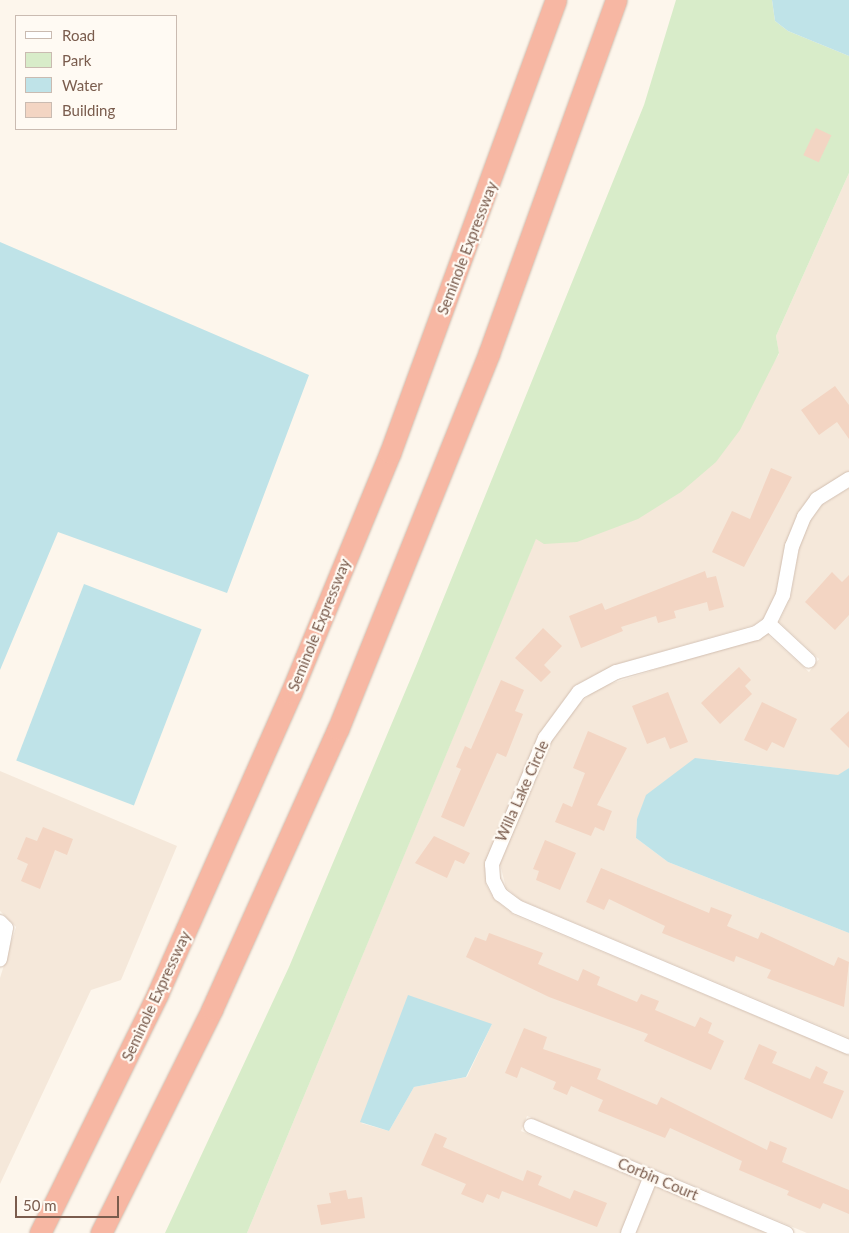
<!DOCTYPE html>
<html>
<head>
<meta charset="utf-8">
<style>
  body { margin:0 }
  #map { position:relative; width:849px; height:1233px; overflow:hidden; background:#fdf6ec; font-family:Lato,sans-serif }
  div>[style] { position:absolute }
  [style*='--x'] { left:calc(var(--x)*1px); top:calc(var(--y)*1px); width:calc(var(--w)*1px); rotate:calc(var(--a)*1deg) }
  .residential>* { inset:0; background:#f5e8da }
  .green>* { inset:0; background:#d8ecc9 }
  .water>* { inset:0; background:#bfe3e8; transform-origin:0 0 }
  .building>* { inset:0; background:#f3d5c3; transform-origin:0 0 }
  .roads { filter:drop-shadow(0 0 1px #d1beb0) drop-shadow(0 0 1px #d1beb0) }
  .minor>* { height:14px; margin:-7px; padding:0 7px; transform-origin:7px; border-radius:7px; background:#fff }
  .highway>* { height:21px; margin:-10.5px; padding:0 10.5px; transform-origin:10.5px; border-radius:10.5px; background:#f7b7a3 }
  span { translate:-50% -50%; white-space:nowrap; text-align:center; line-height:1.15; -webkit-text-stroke:4.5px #fffaf3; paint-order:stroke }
  .street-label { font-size:15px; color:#7a5c4d }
  .legend { position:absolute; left:15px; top:15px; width:162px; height:115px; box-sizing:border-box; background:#fffaf3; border:1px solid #cabbb1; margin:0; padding:6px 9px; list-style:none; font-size:15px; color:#7a5c4d }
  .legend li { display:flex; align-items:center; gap:10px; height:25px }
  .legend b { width:25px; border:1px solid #cabbb1 }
  .scale { position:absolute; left:15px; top:1196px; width:104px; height:22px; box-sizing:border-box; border:2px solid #7a5c4d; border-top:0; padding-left:6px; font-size:15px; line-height:18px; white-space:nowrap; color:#7a5c4d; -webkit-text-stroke:4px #fffaf3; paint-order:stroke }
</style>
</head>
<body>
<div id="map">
  <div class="residential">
    <div style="clip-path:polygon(evenodd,849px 173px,849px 471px,812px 494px,798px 512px,785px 545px,776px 593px,764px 618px,754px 625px,614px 665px,574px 686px,539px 734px,485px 865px,486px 885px,495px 900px,514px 915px,849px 1055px,849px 1233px,807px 1233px,527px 1116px,521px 1131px,642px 1181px,621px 1233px,247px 1233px,536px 538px,768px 371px,779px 354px,776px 336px,849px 173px,492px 1024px,467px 1077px,414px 1087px,389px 1131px,361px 1123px,492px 1024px)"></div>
    <div style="clip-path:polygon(849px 488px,849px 768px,838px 776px,717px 760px,637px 819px,636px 838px,668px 862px,849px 933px,849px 1038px,521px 900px,506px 888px,500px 864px,551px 741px,567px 715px,597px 688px,767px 634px,809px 672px,819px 659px,779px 622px,791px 596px,799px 548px,810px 521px,822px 505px)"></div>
    <div style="clip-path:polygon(0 771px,177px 846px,121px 980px,91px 990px,0 1184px,0 978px,16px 927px,0 911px)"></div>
    <div style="clip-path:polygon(655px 1186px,765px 1233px,636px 1233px)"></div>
  </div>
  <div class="green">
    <div style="clip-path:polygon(676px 0,772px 0,775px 21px,788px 31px,849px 56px,849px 173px,776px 336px,779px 353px,740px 430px,716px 462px,681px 492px,638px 519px,577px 542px,544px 544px,536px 539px,247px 1233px,165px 1233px,289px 967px,416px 666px,644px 105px)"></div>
  </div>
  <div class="water">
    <div style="clip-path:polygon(772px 0,849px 0,849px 56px,788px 31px,775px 21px)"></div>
    <div style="clip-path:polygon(0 242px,309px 375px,227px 593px,58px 532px,0 670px)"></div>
    <div style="left:84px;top:584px;width:126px;height:189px;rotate:21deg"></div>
    <div style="clip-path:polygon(695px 758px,838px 775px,849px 768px,849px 933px,668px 862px,636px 838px,637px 819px,646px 795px)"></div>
    <div style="clip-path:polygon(408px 995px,492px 1024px,466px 1077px,414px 1087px,389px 1131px,360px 1122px)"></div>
  </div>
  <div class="building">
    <div style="left:816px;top:128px;width:17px;height:30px;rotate:25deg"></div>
    <div style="clip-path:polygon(835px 386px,849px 405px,849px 439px,837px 422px,819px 435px,801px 410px)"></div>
    <div style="clip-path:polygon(771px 468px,792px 477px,744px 567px,712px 552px,732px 511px,750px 519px)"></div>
    <div style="clip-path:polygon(705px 571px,707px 578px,716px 576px,724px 607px,709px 611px,707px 602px,674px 611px,676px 618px,658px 623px,656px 616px,621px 627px,623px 631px,581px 648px,569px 616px,602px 603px,605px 610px)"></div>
    <div style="clip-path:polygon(832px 572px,842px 582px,849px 575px,849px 615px,835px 630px,805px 602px)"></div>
    <div style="clip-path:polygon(543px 628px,562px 646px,544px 665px,551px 672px,541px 682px,515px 658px)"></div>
    <div style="clip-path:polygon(739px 667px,751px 680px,745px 686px,752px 694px,720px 724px,701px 703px)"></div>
    <div style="clip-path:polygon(501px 680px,524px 690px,515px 711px,523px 714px,506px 757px,497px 753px,464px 827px,441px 817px,461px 769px,456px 767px,465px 746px,471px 749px)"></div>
    <div style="clip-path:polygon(668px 692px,688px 742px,670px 749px,665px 737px,647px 744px,632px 706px)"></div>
    <div style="clip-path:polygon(762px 702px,797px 719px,784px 748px,772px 742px,767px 751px,744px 740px)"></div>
    <div style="clip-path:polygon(849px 711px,849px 748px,830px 729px)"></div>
    <div style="clip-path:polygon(588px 731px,627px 748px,597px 805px,612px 811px,604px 831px,595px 827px,591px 836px,555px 822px,563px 803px,572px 807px,585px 773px,573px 768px)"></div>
    <div style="clip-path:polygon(43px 827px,73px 839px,67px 855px,55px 850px,40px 889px,21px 881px,28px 864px,17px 859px,26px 837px,37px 841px)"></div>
    <div style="clip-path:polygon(434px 836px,470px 853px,464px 864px,455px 860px,447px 878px,415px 863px)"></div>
    <div style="clip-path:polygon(545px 840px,576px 853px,560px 890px,536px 880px,539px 871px,533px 869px)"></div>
    <div style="clip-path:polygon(601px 868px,709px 913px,711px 907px,732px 915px,727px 926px,758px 939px,761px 932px,834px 966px,838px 957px,849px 962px,844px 1007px,767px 978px,771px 970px,736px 956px,734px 962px,662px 933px,665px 926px,609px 899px,604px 910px,586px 902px)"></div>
    <div style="clip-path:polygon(489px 933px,543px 953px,538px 964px,578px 981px,583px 969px,600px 977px,597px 985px,637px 1002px,641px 994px,659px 1001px,655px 1010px,695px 1027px,700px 1017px,712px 1023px,708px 1033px,724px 1041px,711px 1070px,644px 1041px,648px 1034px,549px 997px,466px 957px,475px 937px,486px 941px)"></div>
    <div style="clip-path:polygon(524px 1028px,547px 1037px,543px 1049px,601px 1069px,597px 1079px,657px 1105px,661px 1097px,767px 1150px,770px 1141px,787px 1148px,782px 1162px,849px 1190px,849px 1214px,823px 1203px,820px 1209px,787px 1195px,789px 1191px,739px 1170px,742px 1161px,670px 1128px,665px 1138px,598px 1111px,603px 1100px,571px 1086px,567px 1095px,553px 1089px,556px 1082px,521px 1067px,517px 1078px,505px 1073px)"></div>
    <div style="clip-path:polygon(759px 1044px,777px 1052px,772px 1063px,810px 1079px,816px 1066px,828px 1072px,823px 1083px,844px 1091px,832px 1119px,744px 1079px)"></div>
    <div style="clip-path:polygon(435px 1133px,447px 1138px,443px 1147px,523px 1181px,527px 1170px,542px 1176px,538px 1185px,570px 1199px,574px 1190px,607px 1203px,597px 1227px,502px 1191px,499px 1199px,487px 1194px,483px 1203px,461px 1194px,466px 1184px,421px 1165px)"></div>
    <div style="clip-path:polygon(346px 1190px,348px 1199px,362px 1197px,365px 1218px,321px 1225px,317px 1205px,331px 1203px,329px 1193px)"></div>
  </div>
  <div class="roads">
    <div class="minor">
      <div style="--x:849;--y:479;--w:38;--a:148"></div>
      <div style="--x:817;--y:499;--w:22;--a:126"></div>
      <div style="--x:804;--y:517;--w:31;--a:112"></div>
      <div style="--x:792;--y:546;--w:50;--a:100.4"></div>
      <div style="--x:783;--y:595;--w:32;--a:116"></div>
      <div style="--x:769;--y:624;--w:16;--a:145"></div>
      <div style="--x:756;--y:633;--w:145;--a:164.4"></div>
      <div style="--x:616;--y:672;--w:42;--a:151.6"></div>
      <div style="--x:579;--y:692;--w:57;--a:126.5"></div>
      <div style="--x:545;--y:738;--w:137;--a:112.8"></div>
      <div style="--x:492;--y:864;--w:16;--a:86"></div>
      <div style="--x:493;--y:880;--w:16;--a:63"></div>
      <div style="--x:500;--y:894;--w:21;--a:37"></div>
      <div style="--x:517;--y:907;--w:360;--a:22.9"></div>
      <div style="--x:769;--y:624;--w:54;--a:42.8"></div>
      <div style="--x:0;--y:922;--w:8;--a:45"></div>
      <div style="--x:6;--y:928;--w:32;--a:101"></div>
      <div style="--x:531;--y:1126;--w:277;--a:22.8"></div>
      <div style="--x:628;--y:1233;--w:61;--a:-68"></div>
    </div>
    <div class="highway">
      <div style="--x:40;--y:1233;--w:267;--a:-63.8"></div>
      <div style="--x:158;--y:993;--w:328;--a:-66.1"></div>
      <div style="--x:291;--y:693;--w:260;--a:-67.6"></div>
      <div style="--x:390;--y:453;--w:482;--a:-69.9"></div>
      <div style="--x:101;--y:1233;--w:250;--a:-63.6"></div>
      <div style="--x:212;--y:1009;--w:307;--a:-65.8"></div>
      <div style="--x:338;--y:729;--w:405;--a:-68.1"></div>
      <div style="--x:489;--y:353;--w:375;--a:-70.2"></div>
    </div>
  </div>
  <div class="street-label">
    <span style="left:467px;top:248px;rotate:-69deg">Seminole Expressway</span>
    <span style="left:319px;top:625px;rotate:-68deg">Seminole Expressway</span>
    <span style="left:522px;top:791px;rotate:-66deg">Willa Lake Circle</span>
    <span style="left:156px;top:996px;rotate:-65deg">Seminole Expressway</span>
    <span style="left:658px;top:1179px;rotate:23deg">Corbin Court</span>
  </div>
  <ul class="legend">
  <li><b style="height:6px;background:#fff"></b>Road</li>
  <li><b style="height:14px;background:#d8ecc9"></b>Park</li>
  <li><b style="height:14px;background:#bfe3e8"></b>Water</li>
  <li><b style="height:14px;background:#f3d5c3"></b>Building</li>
  </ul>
  <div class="scale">50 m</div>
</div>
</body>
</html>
